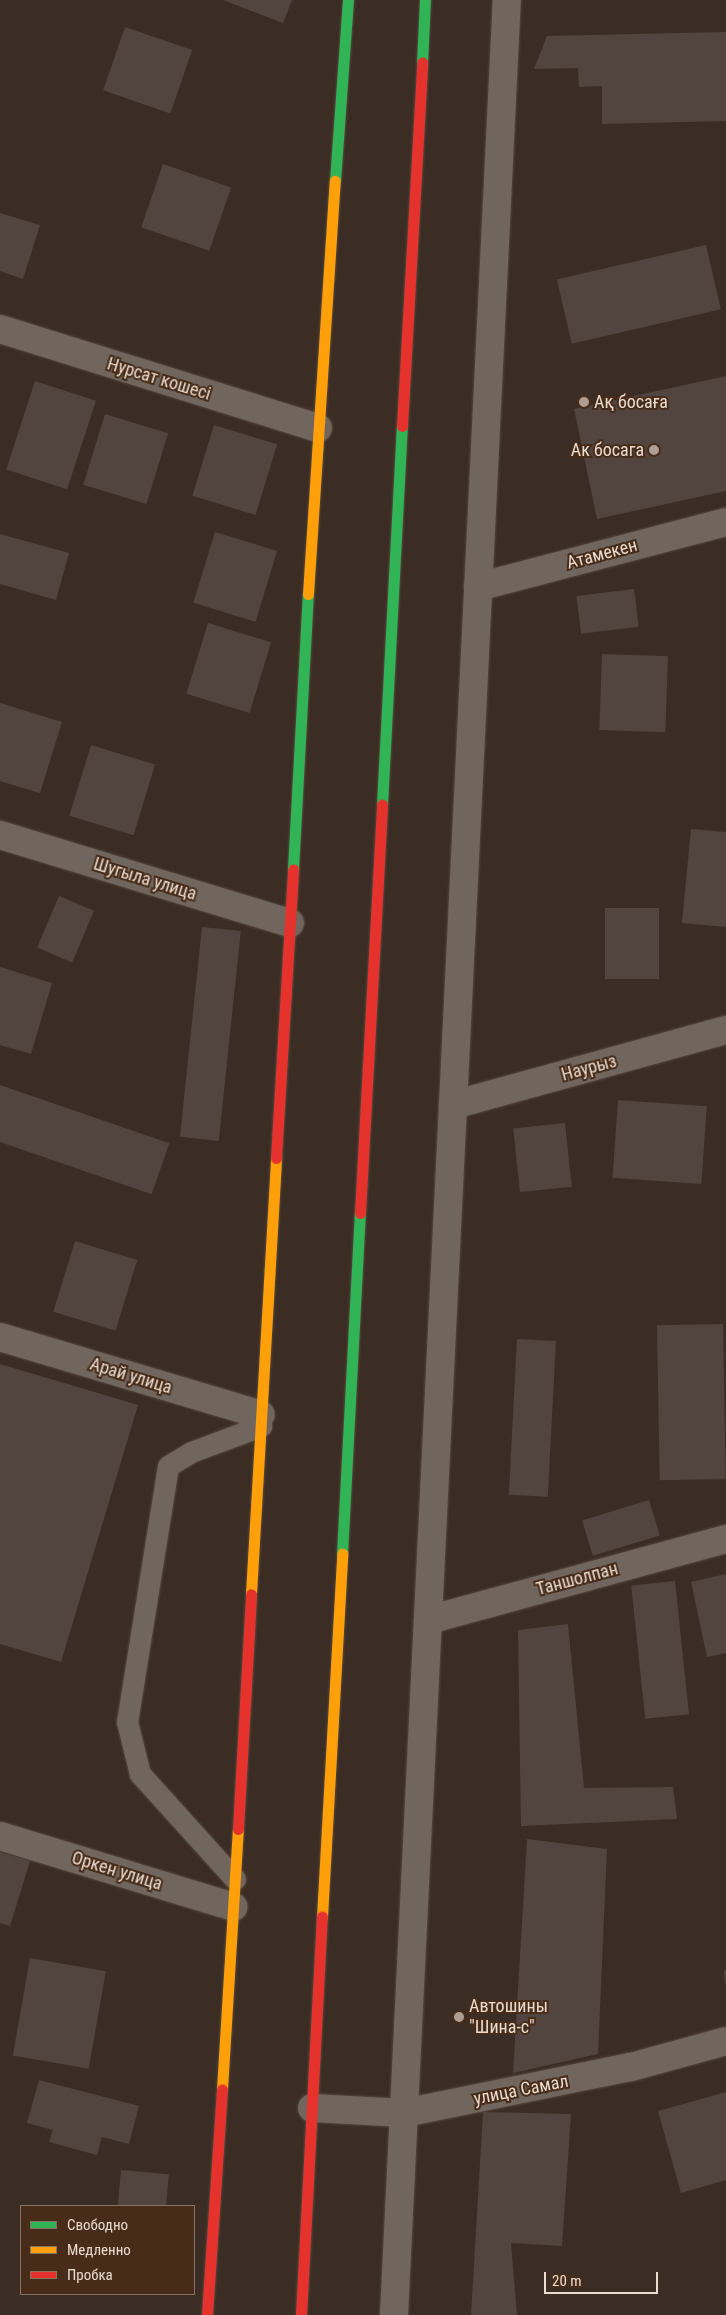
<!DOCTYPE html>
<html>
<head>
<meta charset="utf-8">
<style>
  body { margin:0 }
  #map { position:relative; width:726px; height:2315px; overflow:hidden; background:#3c2d24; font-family:"Roboto Condensed",sans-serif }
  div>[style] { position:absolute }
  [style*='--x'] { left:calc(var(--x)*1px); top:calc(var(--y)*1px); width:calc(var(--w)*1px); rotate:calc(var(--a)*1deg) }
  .building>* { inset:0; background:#52453f; transform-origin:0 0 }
  .roads { filter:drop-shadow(0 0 1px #564940) drop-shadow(0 0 1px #564940) }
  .lane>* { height:21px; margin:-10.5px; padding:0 10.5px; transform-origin:10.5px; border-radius:10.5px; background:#71665e }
  .street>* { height:28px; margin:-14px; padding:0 14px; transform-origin:14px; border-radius:14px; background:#71665e }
  .fast>* { height:11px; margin:-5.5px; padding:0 5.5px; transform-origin:5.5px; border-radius:5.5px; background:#30b455 }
  .slow>* { height:11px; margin:-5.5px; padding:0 5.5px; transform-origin:5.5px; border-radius:5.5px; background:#ff9f0a }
  .jam>* { height:11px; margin:-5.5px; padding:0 5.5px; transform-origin:5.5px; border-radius:5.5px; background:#e5322d }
  .dots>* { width:14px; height:14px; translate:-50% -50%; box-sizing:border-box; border:2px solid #462c19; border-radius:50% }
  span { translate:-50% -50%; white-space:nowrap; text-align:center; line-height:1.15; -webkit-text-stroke:4px #462c19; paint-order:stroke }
  .street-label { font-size:18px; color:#ecdbcf }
  .poi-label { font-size:18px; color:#ecdbcf }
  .left { translate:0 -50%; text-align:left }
  .right { translate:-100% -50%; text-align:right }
  .legend { position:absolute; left:20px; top:2205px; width:175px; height:90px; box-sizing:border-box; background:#462c19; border:1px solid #887262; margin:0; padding:6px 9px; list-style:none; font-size:15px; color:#ecdbcf }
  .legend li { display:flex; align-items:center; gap:10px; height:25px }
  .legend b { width:25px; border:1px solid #887262 }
  .scale { position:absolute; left:544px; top:2272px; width:114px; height:22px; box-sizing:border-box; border:2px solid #ecdbcf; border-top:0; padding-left:6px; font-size:15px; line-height:18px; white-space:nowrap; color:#ecdbcf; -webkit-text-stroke:4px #462c19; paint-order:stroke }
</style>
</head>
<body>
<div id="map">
  <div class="building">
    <div style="clip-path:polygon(223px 0,292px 0,283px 23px)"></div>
    <div style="left:125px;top:27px;width:71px;height:67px;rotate:19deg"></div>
    <div style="clip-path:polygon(726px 32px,726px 121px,602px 124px,602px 86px,579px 87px,578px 68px,534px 69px,547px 36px)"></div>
    <div style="left:163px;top:164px;width:72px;height:67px;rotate:19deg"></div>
    <div style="clip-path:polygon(0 213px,40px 225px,23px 279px,0 271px)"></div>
    <div style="left:706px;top:245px;width:66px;height:153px;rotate:77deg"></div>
    <div style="clip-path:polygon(726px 376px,726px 491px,597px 519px,574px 409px)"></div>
    <div style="left:35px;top:381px;width:64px;height:93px;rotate:18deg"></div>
    <div style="left:105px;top:414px;width:66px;height:74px;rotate:17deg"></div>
    <div style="left:214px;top:425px;width:66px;height:74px;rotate:17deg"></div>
    <div style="left:215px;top:532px;width:65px;height:74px;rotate:17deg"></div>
    <div style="clip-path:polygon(0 534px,69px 553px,56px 600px,0 584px)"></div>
    <div style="left:634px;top:589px;width:38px;height:58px;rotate:83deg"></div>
    <div style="left:208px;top:623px;width:66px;height:74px;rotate:17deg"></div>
    <div style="left:602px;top:654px;width:66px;height:76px;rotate:2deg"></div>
    <div style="clip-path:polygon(0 703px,62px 722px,40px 793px,0 781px)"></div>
    <div style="left:91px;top:745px;width:67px;height:74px;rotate:17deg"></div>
    <div style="clip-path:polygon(691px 829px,726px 832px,726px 927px,682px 923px)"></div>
    <div style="left:59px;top:896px;width:38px;height:56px;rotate:23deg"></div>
    <div style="left:605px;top:908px;width:54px;height:71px"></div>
    <div style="left:202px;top:927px;width:39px;height:211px;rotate:6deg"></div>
    <div style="clip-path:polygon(0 967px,52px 983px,31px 1054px,0 1045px)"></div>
    <div style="left:0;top:1085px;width:179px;height:54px;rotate:19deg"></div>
    <div style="left:618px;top:1100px;width:89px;height:78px;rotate:4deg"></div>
    <div style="left:565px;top:1123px;width:64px;height:52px;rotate:84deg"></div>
    <div style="left:75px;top:1241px;width:65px;height:74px;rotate:17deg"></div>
    <div style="left:723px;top:1324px;width:155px;height:66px;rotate:89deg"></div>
    <div style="left:517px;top:1339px;width:39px;height:156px;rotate:3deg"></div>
    <div style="clip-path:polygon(0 1364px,138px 1405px,61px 1662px,0 1644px)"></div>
    <div style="left:649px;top:1500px;width:37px;height:70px;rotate:73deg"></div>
    <div style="clip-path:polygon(726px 1574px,726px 1653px,707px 1657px,691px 1582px)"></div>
    <div style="left:675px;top:1581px;width:134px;height:44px;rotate:84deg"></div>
    <div style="clip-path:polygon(568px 1624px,584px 1788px,673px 1787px,677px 1819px,521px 1826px,518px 1630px)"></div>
    <div style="clip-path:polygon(527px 1839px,607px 1849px,598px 2054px,513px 2073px)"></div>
    <div style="clip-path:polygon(0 1852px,30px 1861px,10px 1926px,0 1923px)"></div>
    <div style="left:30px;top:1958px;width:77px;height:99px;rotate:10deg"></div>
    <div style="clip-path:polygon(726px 1970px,726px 1984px,725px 1984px,724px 1971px)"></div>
    <div style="clip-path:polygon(39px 2080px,139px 2106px,129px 2144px,102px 2137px,97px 2155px,49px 2142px,53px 2130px,27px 2123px)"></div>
    <div style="clip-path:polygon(726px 2092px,726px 2180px,681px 2193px,658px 2111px)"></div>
    <div style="clip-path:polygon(483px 2112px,571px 2114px,562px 2246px,511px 2243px,517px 2315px,471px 2315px)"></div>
    <div style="left:121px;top:2170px;width:48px;height:36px;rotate:5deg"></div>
  </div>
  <div class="roads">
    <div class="lane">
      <div style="--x:235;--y:1879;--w:142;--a:-132.1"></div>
      <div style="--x:140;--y:1774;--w:54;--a:-104"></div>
      <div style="--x:127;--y:1722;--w:259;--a:-80.9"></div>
      <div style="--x:168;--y:1466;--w:27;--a:-31"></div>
      <div style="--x:191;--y:1452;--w:75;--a:-20.4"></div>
    </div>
    <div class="street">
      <div style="--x:0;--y:329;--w:333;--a:17.3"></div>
      <div style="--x:478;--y:587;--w:256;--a:-14.7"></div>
      <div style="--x:0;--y:835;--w:303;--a:16.9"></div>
      <div style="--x:453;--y:1105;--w:283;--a:-15.4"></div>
      <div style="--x:0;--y:1337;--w:272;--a:16.6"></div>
      <div style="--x:428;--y:1620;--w:309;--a:-15.2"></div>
      <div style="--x:0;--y:1836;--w:244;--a:16.9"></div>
      <div style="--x:312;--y:2108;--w:92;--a:3.1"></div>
      <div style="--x:404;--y:2113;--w:232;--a:-11.5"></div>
      <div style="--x:631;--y:2067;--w:98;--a:-15.3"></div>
      <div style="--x:394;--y:2315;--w:2318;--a:-87.21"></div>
    </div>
    <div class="fast">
      <div style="--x:422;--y:63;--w:63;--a:-87.3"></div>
      <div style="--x:335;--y:181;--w:181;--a:-85.9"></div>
      <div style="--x:382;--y:805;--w:380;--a:-87"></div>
      <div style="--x:293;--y:869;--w:275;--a:-86.9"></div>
      <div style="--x:342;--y:1554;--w:341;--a:-87"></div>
    </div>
    <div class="slow">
      <div style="--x:308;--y:594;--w:414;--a:-86.3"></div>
      <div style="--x:251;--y:1594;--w:437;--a:-86.7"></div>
      <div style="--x:322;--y:1917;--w:364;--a:-86.8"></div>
      <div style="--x:222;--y:2089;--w:260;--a:-86.5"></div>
    </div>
    <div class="jam">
      <div style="--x:402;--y:426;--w:364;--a:-86.8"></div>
      <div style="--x:276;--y:1158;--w:289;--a:-86.6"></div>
      <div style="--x:360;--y:1213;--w:409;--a:-86.9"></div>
      <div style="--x:238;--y:1829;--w:235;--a:-86.8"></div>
      <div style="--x:207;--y:2315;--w:226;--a:-86.2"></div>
      <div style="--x:301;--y:2315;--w:399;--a:-87"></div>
    </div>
  </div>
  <div class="dots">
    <div style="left:584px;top:402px;background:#ae9e93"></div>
    <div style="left:654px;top:450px;background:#ae9e93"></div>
    <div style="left:459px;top:2017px;background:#ae9e93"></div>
  </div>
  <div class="street-label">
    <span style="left:159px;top:379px;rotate:17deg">Нурсат кошесi</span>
    <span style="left:602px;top:554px;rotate:-15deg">Атамекен</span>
    <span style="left:145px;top:879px;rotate:17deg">Шугыла улица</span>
    <span style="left:589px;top:1068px;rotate:-15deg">Наурыз</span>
    <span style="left:131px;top:1376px;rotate:17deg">Арай улица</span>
    <span style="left:577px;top:1579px;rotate:-15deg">Таншолпан</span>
    <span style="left:117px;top:1871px;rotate:17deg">Оркен улица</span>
    <span style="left:521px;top:2090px;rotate:-11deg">улица Самал</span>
  </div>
  <div class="poi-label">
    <span class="left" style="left:594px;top:402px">Ақ босаға</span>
    <span class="right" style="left:644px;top:450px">Ак босага</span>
    <span class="left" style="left:469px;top:2017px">Автошины<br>"Шина-с"</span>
  </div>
  <ul class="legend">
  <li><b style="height:6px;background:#30b455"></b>Свободно</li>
  <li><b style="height:6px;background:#ff9f0a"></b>Медленно</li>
  <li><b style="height:6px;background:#e5322d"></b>Пробка</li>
  </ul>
  <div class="scale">20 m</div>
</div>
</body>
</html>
